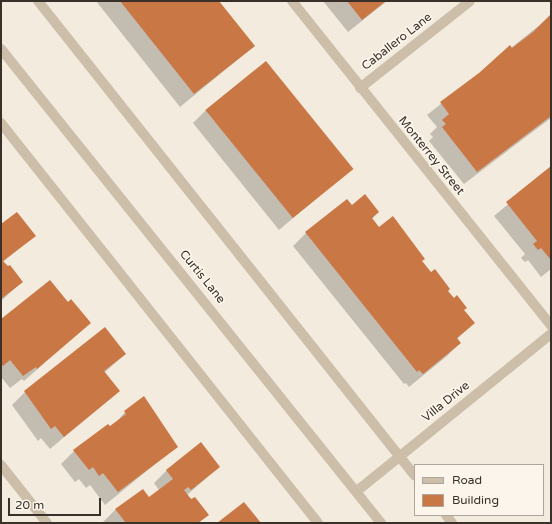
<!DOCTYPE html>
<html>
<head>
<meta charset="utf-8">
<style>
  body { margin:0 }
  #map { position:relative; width:552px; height:524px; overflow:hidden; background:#f3ecde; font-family:"Varela Round",sans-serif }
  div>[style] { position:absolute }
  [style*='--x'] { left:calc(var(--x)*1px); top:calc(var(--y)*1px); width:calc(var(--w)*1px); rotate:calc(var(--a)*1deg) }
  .shadow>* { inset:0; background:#0003 }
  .building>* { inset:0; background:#ca7746; transform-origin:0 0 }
  .minor>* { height:10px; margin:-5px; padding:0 5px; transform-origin:5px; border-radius:5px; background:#ccbea9 }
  span { translate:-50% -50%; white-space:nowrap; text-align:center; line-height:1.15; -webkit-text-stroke:3.5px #fbf5eb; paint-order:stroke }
  .street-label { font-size:12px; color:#393029 }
  .frame { position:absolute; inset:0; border:2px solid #393029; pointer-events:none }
  .legend { position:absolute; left:414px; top:464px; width:130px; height:52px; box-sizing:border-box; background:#fbf5eb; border:1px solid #ada69d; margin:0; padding:5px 7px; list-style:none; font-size:12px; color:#393029 }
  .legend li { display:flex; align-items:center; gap:8px; height:20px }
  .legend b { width:20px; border:1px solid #ada69d }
  .scale { position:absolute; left:8px; top:498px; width:93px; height:18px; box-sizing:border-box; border:2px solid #393029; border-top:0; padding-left:5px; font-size:12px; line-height:14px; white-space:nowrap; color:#393029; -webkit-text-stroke:3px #fbf5eb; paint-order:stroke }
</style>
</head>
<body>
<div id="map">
  <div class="shadow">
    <div style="clip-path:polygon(96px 1px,218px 1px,254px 46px,180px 107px)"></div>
    <div style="clip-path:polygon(323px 1px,387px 1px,348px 32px)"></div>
    <div style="clip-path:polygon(551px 16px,551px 118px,464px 184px,429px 141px,433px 137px,430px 134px,437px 127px,427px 115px)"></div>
    <div style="clip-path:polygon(206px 110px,351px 169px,279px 230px,193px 123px)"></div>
    <div style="clip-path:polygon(551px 168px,551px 269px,541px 277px,528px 260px,525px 262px,521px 258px,525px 254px,494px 216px)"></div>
    <div style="clip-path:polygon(351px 207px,378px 212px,372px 219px,379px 229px,421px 261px,474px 323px,457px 339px,460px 343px,447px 356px,409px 387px,406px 383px,404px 384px,293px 246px,306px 233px)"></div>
    <div style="clip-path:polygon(1px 225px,34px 236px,3px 262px,22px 282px,1px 301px)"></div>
    <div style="clip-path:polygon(67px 303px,90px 323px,24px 381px,22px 379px,10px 388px,1px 377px,1px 320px)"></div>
    <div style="clip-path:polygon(125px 354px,104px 373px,119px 391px,50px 449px,41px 438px,38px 441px,12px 405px,25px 392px)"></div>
    <div style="clip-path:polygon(125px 412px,176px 447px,105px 505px,90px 485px,86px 488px,79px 479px,75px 482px,61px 464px,74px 451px,113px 426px)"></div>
    <div style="clip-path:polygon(219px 467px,187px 495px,207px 514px,199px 523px,103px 522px,116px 509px,149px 498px,159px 490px,154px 483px,167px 470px)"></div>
  </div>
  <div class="building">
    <div style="clip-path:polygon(120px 1px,219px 1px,255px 46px,194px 94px)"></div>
    <div style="clip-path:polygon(347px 1px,386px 1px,362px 20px)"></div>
    <div style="clip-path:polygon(551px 14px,551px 116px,477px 172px,442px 127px,446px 124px,442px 120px,449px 114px,440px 102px,479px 73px,510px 45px,512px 48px,533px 32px)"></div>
    <div style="left:266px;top:61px;width:139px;height:78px;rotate:51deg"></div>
    <div style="clip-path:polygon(551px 166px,551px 260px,541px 248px,538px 250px,533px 244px,537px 241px,506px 202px)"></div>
    <div style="clip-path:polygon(365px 194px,379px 212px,372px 218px,379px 227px,393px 216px,425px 259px,422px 261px,431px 272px,435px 269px,450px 289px,448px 291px,454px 298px,457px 295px,467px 308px,464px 310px,475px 323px,457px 338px,461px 343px,423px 374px,419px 370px,417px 372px,305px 232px,347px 199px,352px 205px)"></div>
    <div style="clip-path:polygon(17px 212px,36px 236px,3px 261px,8px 266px,10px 265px,23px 282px,1px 299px,1px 224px)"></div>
    <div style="clip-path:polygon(50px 280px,68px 302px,71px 299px,91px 323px,37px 369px,36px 367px,23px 376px,10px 360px,3px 366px,1px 363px,1px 319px)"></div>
    <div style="clip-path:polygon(105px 327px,126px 354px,104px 371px,120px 391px,64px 437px,55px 426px,51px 429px,24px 391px)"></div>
    <div style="clip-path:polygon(144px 396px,178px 447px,118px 492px,103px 473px,99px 476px,93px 467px,89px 470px,73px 450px,108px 424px,110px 426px,126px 414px,124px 411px)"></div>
    <div style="clip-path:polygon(201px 442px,220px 467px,191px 490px,188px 487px,184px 490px,191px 499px,195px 497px,209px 515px,198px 523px,126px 523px,115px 509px,143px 489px,149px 497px,173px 479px,166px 470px)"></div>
    <div style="clip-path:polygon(244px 502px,261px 523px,217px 523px)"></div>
  </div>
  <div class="minor">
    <div style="--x:38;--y:1;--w:606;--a:51.56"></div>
    <div style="--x:292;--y:1;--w:416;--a:51.4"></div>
    <div style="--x:1;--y:49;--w:608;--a:51.28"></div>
    <div style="--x:360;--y:88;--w:140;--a:-38.3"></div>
    <div style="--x:1;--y:123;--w:510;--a:51.6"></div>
    <div style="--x:1;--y:465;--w:74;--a:51.6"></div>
    <div style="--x:357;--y:491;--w:250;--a:-39"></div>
    <div style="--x:446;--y:515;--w:10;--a:53"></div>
  </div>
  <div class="street-label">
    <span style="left:397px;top:42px;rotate:-38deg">Caballero Lane</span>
    <span style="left:431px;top:156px;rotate:51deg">Monterrey Street</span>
    <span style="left:202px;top:277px;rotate:51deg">Curtis Lane</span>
    <span style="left:446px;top:402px;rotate:-39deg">Villa Drive</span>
  </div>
  <div class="frame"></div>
  <ul class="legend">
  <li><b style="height:5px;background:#ccbea9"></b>Road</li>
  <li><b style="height:11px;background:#ca7746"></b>Building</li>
  </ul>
  <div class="scale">20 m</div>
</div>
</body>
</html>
